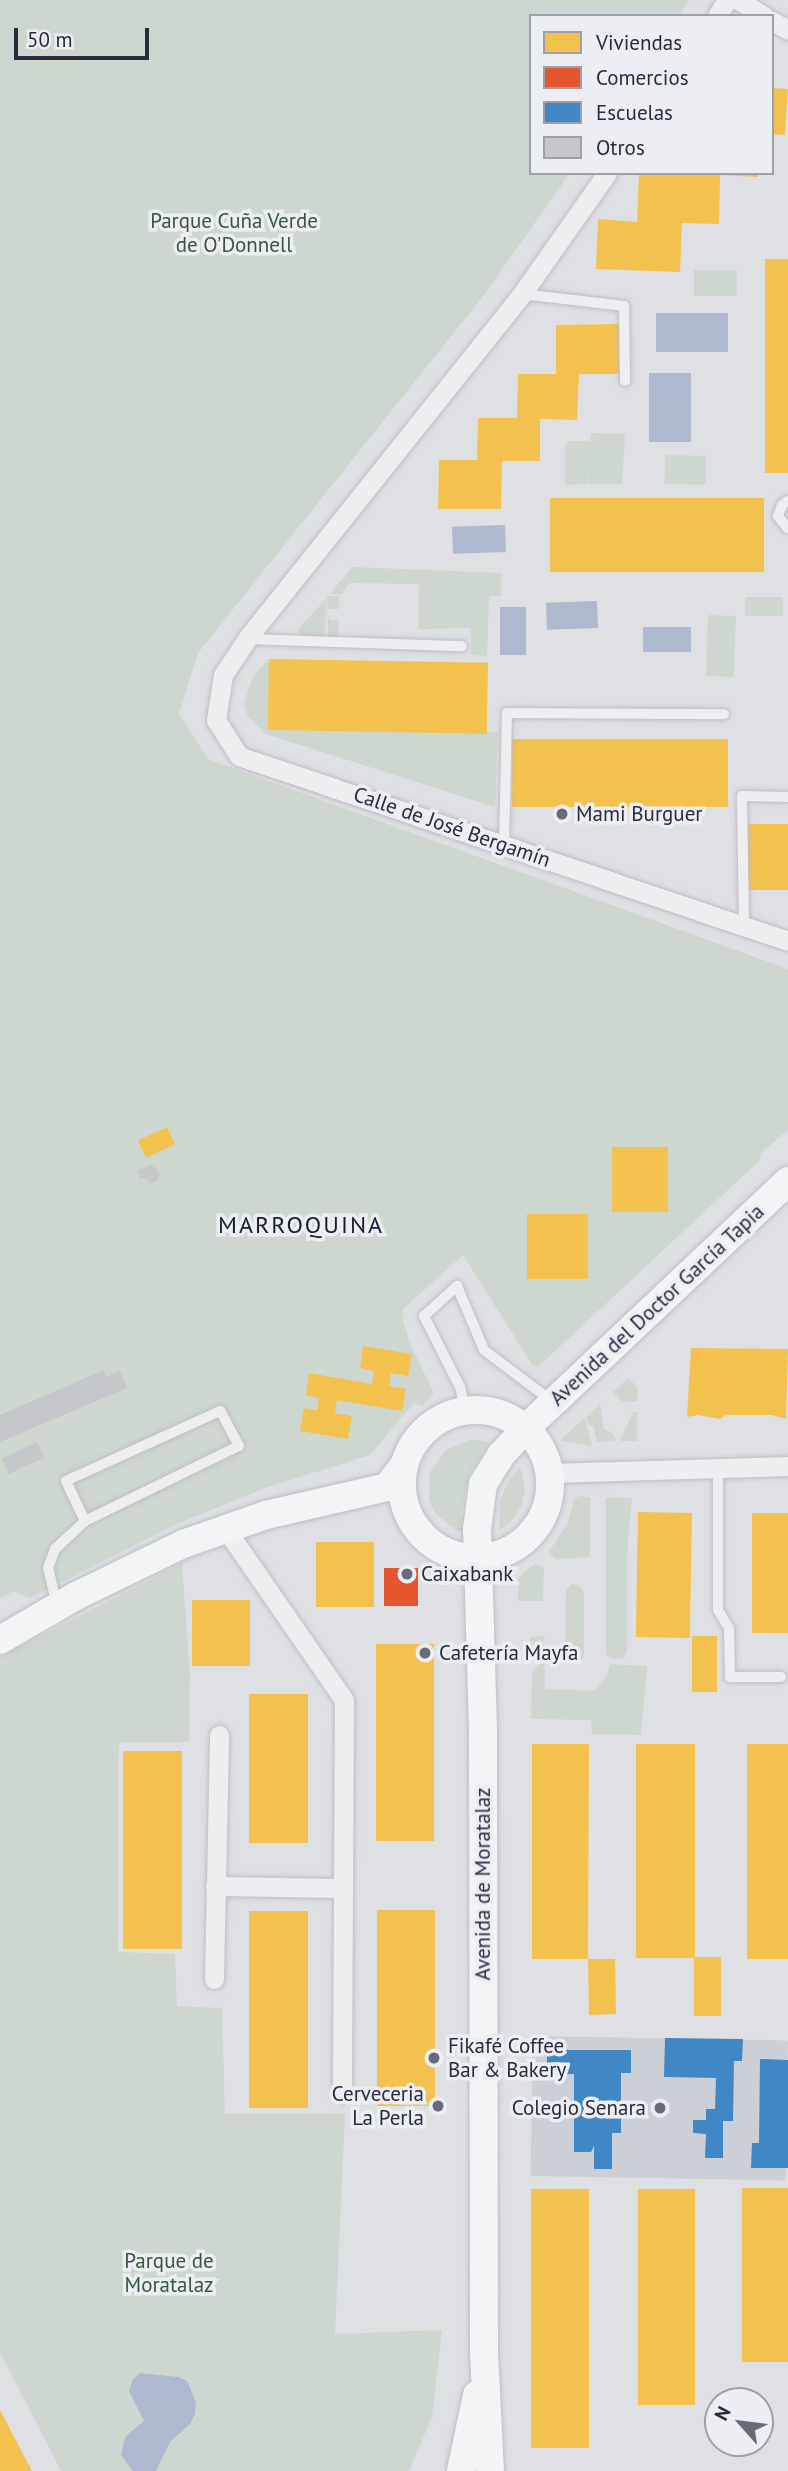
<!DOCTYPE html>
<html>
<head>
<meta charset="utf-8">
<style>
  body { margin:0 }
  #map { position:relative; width:788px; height:2471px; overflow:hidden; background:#dfe0e4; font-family:"PT Sans",sans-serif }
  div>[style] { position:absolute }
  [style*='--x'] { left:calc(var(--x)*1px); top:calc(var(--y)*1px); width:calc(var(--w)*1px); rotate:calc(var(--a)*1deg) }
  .built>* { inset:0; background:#cdcfd7; transform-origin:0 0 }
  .green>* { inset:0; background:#ced7cf; transform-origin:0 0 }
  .water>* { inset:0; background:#aeb8cf; transform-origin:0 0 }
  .homes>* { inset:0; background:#f2c14e; transform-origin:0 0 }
  .shops>* { inset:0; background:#e4572e; transform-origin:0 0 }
  .schools>* { inset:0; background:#3f88c5 }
  .building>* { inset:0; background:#c5c7cb; transform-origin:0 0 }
  .roads { filter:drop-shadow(0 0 2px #bdbec2) drop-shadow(0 0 2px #bdbec2) }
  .lane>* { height:10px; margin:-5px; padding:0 5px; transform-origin:5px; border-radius:5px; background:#eeeef1 }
  .street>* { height:19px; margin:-9.5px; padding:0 9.5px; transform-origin:9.5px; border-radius:9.5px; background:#eeeef1 }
  .secondary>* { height:28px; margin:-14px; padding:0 14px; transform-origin:14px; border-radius:14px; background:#f3f4f5 }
  .secondary>.ring { margin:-14px; padding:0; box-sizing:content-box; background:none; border:28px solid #f3f4f5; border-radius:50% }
  .dots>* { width:19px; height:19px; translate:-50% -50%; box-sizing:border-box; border:4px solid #eceef4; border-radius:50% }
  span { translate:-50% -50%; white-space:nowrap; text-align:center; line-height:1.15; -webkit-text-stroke:7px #eceef4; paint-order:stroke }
  .park-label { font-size:21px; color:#365735 }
  .poi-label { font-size:21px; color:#272b3c }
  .left { translate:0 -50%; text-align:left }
  .right { translate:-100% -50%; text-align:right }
  .street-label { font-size:21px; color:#272b3c }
  .quarter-label { font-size:24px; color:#191d2d; letter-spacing:2px }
  .legend { position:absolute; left:529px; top:14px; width:245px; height:161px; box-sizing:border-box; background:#eceef4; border:2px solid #9da0aa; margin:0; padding:9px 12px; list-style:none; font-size:21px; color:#272b3c }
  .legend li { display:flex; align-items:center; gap:14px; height:35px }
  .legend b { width:35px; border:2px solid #9da0aa }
  .north { position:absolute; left:704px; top:2387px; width:70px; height:70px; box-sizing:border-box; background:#eceef4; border:2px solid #9da0aa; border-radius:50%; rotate:298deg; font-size:19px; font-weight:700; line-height:28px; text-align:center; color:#272b3c }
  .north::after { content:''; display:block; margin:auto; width:24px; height:32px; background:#676a77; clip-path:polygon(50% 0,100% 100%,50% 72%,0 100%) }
  .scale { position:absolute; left:14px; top:28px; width:135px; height:32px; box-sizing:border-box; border:4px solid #272b3c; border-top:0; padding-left:9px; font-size:21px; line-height:24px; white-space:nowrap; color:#272b3c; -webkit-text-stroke:5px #eceef4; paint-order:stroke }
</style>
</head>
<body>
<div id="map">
  <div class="built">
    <div style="left:533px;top:2036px;width:255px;height:140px;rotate:1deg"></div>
  </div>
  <div class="green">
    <div style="clip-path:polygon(0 0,689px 0,679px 16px,531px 16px,531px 173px,570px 173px,484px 295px,198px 653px,179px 714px,208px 759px,788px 969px,788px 1130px,761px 1153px,760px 1160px,538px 1367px,533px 1366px,463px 1255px,403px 1309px,403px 1319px,410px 1344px,434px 1393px,422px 1406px,414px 1403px,370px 1455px,265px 1488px,177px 1524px,30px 1598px,13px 1591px,0 1599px)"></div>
    <div style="left:694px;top:270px;width:43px;height:26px"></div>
    <div style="clip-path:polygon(591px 433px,625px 434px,622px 484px,589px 484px,589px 471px,588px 484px,565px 485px,565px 446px,569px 441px,590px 441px)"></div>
    <div style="left:665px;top:455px;width:41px;height:29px;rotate:1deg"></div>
    <div style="clip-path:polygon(352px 567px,501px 573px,501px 596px,489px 596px,487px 656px,471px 655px,471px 628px,418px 629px,419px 584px,350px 583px,342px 594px,330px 594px)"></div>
    <div style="clip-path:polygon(327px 596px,339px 596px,339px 609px,328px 609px,329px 620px,339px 620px,338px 638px,328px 638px)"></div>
    <div style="left:783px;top:597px;width:19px;height:38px;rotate:90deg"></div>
    <div style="clip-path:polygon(326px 599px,325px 636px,302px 635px,297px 630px)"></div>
    <div style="left:708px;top:615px;width:28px;height:61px;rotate:2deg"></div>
    <div style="clip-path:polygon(269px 659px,269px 730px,498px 732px,495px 807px,266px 734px,248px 717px,244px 704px,253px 676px)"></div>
    <div style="clip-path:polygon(628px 1378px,638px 1387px,637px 1401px,623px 1402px,613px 1392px)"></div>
    <div style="clip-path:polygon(600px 1404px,604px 1429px,613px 1434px,616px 1441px,597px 1442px,593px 1425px,589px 1426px,586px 1417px)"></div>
    <div style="clip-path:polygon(633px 1412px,637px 1412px,637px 1441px,620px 1441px)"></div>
    <div style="clip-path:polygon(585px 1418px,592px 1446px,561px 1441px,563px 1437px)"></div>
    <div style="clip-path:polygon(473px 1439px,490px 1443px,469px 1475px,461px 1513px,463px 1532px,457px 1531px,435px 1513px,429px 1500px,430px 1472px,447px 1449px)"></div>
    <div style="clip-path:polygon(520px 1466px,525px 1490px,521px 1507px,512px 1521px,499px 1531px,500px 1501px,508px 1482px)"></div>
    <div style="clip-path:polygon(579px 1496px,590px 1497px,590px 1557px,556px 1559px,548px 1553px,568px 1523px,574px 1500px)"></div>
    <div style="clip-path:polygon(606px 1498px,632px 1498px,627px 1556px,627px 1651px,623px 1659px,610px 1658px,606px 1654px)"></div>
    <div style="clip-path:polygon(182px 1563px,190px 1675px,189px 1742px,119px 1742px,118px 1952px,175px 1954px,177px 2006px,222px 2008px,225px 2114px,345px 2114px,335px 2334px,442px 2330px,432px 2417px,409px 2471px,61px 2471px,0 2352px,0 1657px)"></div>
    <div style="clip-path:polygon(536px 1563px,544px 1568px,543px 1601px,518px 1601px,518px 1578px)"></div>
    <div style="clip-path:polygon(571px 1584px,579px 1585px,584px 1592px,584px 1657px,579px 1663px,571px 1663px,565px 1656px,566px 1591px)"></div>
    <div style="clip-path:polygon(544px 1636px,545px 1689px,594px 1691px,607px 1675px,610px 1664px,647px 1666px,641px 1735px,592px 1734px,591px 1720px,531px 1719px,532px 1671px,541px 1663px,537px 1651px,529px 1649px,530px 1637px)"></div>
  </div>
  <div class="water">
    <div style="left:656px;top:313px;width:72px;height:39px"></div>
    <div style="left:649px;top:373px;width:42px;height:69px"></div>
    <div style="left:505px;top:525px;width:27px;height:53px;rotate:88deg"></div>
    <div style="left:597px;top:601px;width:27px;height:51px;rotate:88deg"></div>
    <div style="left:500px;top:607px;width:26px;height:48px"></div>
    <div style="left:643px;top:627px;width:48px;height:25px"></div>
    <div style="clip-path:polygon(140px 2373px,179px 2377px,187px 2381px,196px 2402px,195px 2414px,190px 2424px,170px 2442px,156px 2471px,133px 2471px,121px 2455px,125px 2437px,144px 2421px,129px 2391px,133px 2379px)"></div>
  </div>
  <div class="homes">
    <div style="left:772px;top:88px;width:16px;height:46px;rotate:4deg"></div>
    <div style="clip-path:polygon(720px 173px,719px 224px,682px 223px,680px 272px,596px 269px,598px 219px,637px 222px,639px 174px)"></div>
    <div style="clip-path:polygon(721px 173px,758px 173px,758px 177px,721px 175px)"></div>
    <div style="left:765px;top:259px;width:23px;height:214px"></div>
    <div style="clip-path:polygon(619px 324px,619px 374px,579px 374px,577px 420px,540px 419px,540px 461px,502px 461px,501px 509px,438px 509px,439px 460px,477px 460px,478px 418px,517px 418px,518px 374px,556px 374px,556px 325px)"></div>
    <div style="left:550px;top:498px;width:214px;height:74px"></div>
    <div style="left:269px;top:659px;width:219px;height:71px;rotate:1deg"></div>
    <div style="left:728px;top:739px;width:68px;height:216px;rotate:90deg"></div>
    <div style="left:747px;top:824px;width:41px;height:66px"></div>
    <div style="left:167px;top:1127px;width:19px;height:32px;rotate:65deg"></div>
    <div style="left:612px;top:1147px;width:56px;height:65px"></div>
    <div style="left:588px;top:1214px;width:65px;height:61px;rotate:90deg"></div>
    <div style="clip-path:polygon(363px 1346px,412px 1354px,408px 1376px,391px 1373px,389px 1386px,406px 1389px,402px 1411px,337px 1400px,335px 1413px,352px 1416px,348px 1439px,300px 1431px,304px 1408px,317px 1410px,319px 1398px,306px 1395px,309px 1373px,372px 1384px,374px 1371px,360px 1368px)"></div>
    <div style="clip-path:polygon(691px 1348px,788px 1349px,786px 1419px,772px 1415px,726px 1415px,720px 1419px,698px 1415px,687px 1417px)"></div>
    <div style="left:638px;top:1512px;width:54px;height:125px;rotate:1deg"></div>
    <div style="left:752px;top:1513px;width:36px;height:120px"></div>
    <div style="left:316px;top:1542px;width:58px;height:65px"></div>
    <div style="left:192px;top:1600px;width:58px;height:66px"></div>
    <div style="left:692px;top:1636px;width:25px;height:56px"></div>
    <div style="left:434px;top:1644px;width:197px;height:58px;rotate:90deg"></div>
    <div style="left:249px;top:1694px;width:59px;height:149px"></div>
    <div style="clip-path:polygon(532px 1744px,589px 1744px,588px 1959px,615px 1959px,616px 2014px,589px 2015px,588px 1959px,532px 1959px)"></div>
    <div style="left:636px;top:1744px;width:59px;height:214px"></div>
    <div style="left:747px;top:1744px;width:41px;height:215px"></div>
    <div style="left:123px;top:1751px;width:59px;height:198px"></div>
    <div style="left:377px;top:1910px;width:58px;height:196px"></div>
    <div style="left:249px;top:1911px;width:59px;height:197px"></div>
    <div style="left:694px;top:1957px;width:27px;height:59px"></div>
    <div style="left:742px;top:2188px;width:46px;height:174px"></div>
    <div style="left:589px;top:2189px;width:259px;height:58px;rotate:90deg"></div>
    <div style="left:638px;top:2189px;width:57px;height:216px"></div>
    <div style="clip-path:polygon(0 2410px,11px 2431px,32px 2471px,0 2471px)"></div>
  </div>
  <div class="shops">
    <div style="left:384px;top:1568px;width:34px;height:38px"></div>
  </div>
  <div class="schools">
    <div style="clip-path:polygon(665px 2038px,743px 2039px,742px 2061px,734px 2061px,733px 2121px,723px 2121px,723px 2158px,705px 2158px,706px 2134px,693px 2133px,693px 2120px,706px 2120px,706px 2109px,715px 2109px,716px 2078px,664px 2077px)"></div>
    <div style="clip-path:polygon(547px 2050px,631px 2050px,631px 2073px,621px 2073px,621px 2133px,612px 2133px,612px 2169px,594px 2169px,594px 2146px,591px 2152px,574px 2152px,574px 2074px,547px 2075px)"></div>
    <div style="clip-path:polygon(760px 2059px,788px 2060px,788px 2168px,751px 2168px,752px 2143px,759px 2143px)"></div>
  </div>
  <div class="building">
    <div style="clip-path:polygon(152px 1165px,160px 1174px,157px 1181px,150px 1183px,143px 1177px,140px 1179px,137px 1170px)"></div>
    <div style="clip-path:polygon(104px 1370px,106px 1377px,120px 1371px,127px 1388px,0 1442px,0 1415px)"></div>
    <div style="left:37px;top:1442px;width:17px;height:39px;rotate:65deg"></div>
  </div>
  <div class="roads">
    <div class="lane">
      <div style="--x:522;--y:294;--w:103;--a:6.7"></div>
      <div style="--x:624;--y:306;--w:75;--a:89.2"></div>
      <div style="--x:788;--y:501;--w:7;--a:146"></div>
      <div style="--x:782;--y:505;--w:12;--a:110"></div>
      <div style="--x:778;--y:516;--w:16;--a:52"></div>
      <div style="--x:247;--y:639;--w:215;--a:1.9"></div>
      <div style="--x:504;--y:844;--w:131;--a:-88.7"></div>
      <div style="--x:507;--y:713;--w:217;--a:0.3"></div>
      <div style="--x:744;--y:924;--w:128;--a:-90.9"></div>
      <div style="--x:742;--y:796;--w:46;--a:1.2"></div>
      <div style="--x:465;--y:1410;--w:24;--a:-102"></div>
      <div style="--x:460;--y:1387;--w:80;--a:-116.9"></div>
      <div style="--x:424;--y:1316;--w:45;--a:-42.3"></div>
      <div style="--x:457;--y:1286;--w:69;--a:67.1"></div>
      <div style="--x:484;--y:1350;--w:83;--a:37.1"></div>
      <div style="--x:718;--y:1469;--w:141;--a:90"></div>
      <div style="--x:718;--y:1610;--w:21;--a:59"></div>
      <div style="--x:729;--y:1628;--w:49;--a:88.8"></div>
      <div style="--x:730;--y:1677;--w:51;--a:0"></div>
      <div style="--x:57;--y:1606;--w:39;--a:-103"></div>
      <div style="--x:48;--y:1568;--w:20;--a:-70"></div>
      <div style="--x:55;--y:1549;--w:41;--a:-43"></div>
      <div style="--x:85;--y:1521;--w:171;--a:-26"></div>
      <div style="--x:239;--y:1446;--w:40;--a:-118"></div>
      <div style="--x:220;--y:1411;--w:169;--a:155.6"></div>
      <div style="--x:66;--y:1481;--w:44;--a:64.6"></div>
    </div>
    <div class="street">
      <div style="--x:738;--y:0;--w:31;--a:32"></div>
      <div style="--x:717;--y:16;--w:19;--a:-58"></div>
      <div style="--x:772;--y:21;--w:18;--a:29"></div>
      <div style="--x:607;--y:173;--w:148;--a:125.1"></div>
      <div style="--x:522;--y:294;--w:441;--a:128.6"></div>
      <div style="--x:247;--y:639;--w:43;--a:123.7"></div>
      <div style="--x:223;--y:675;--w:46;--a:98.8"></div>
      <div style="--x:216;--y:720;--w:43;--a:57.4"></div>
      <div style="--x:239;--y:756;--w:579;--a:18.62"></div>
      <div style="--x:550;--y:1473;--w:238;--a:-1.7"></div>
      <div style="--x:225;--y:1528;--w:209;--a:55.3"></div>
      <div style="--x:344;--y:1700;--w:393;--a:90.3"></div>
      <div style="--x:215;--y:1886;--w:128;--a:0.9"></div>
      <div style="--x:214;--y:1979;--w:244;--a:-88.8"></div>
    </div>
    <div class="secondary">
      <div class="ring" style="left:402px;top:1410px;width:120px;height:120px"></div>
      <div style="--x:0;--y:1640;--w:88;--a:-30.1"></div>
      <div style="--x:76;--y:1596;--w:119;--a:-25.9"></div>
      <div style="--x:183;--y:1544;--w:88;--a:-19.3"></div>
      <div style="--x:266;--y:1515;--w:124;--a:-13"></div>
      <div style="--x:387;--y:1487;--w:28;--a:-52"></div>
      <div style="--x:461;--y:2471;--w:78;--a:-78.1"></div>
      <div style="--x:490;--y:2471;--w:117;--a:-92.9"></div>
      <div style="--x:484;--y:2354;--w:625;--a:-90.09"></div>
      <div style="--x:483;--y:1729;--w:200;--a:-91.7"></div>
      <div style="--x:477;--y:1529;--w:45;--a:-82.4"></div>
      <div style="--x:483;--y:1484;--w:34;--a:-58"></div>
      <div style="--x:501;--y:1455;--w:37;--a:-47"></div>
      <div style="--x:526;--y:1428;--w:360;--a:-43.3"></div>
    </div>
  </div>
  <div class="dots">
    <div style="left:562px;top:814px;background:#676a77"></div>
    <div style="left:407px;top:1574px;background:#676a77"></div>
    <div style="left:425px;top:1653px;background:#676a77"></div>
    <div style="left:434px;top:2058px;background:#676a77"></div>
    <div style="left:438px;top:2106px;background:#676a77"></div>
    <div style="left:660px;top:2108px;background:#676a77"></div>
  </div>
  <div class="park-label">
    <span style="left:234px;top:233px">Parque Cuña Verde<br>de O'Donnell</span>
    <span style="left:169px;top:2273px">Parque de<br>Moratalaz</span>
  </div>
  <div class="poi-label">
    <span class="left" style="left:576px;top:814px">Mami Burguer</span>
    <span class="left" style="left:421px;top:1574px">Caixabank</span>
    <span class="left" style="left:439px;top:1653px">Cafetería Mayfa</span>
    <span class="left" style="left:448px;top:2058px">Fikafé Coffee<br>Bar &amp; Bakery</span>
    <span class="right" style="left:424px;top:2106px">Cerveceria<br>La Perla</span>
    <span class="right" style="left:646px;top:2108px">Colegio Senara</span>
  </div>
  <div class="street-label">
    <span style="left:452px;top:827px;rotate:19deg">Calle de José Bergamín</span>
    <span style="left:657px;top:1305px;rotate:-43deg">Avenida del Doctor García Tapia</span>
    <span style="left:483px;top:1884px;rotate:-90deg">Avenida de Moratalaz</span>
  </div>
  <div class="quarter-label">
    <span style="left:301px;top:1225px">MARROQUINA</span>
  </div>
  <ul class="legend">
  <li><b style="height:19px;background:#f2c14e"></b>Viviendas</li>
  <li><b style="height:19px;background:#e4572e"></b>Comercios</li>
  <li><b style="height:19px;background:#3f88c5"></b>Escuelas</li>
  <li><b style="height:19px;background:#c5c7cb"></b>Otros</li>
  </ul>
  <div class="north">N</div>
  <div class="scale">50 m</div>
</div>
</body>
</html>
